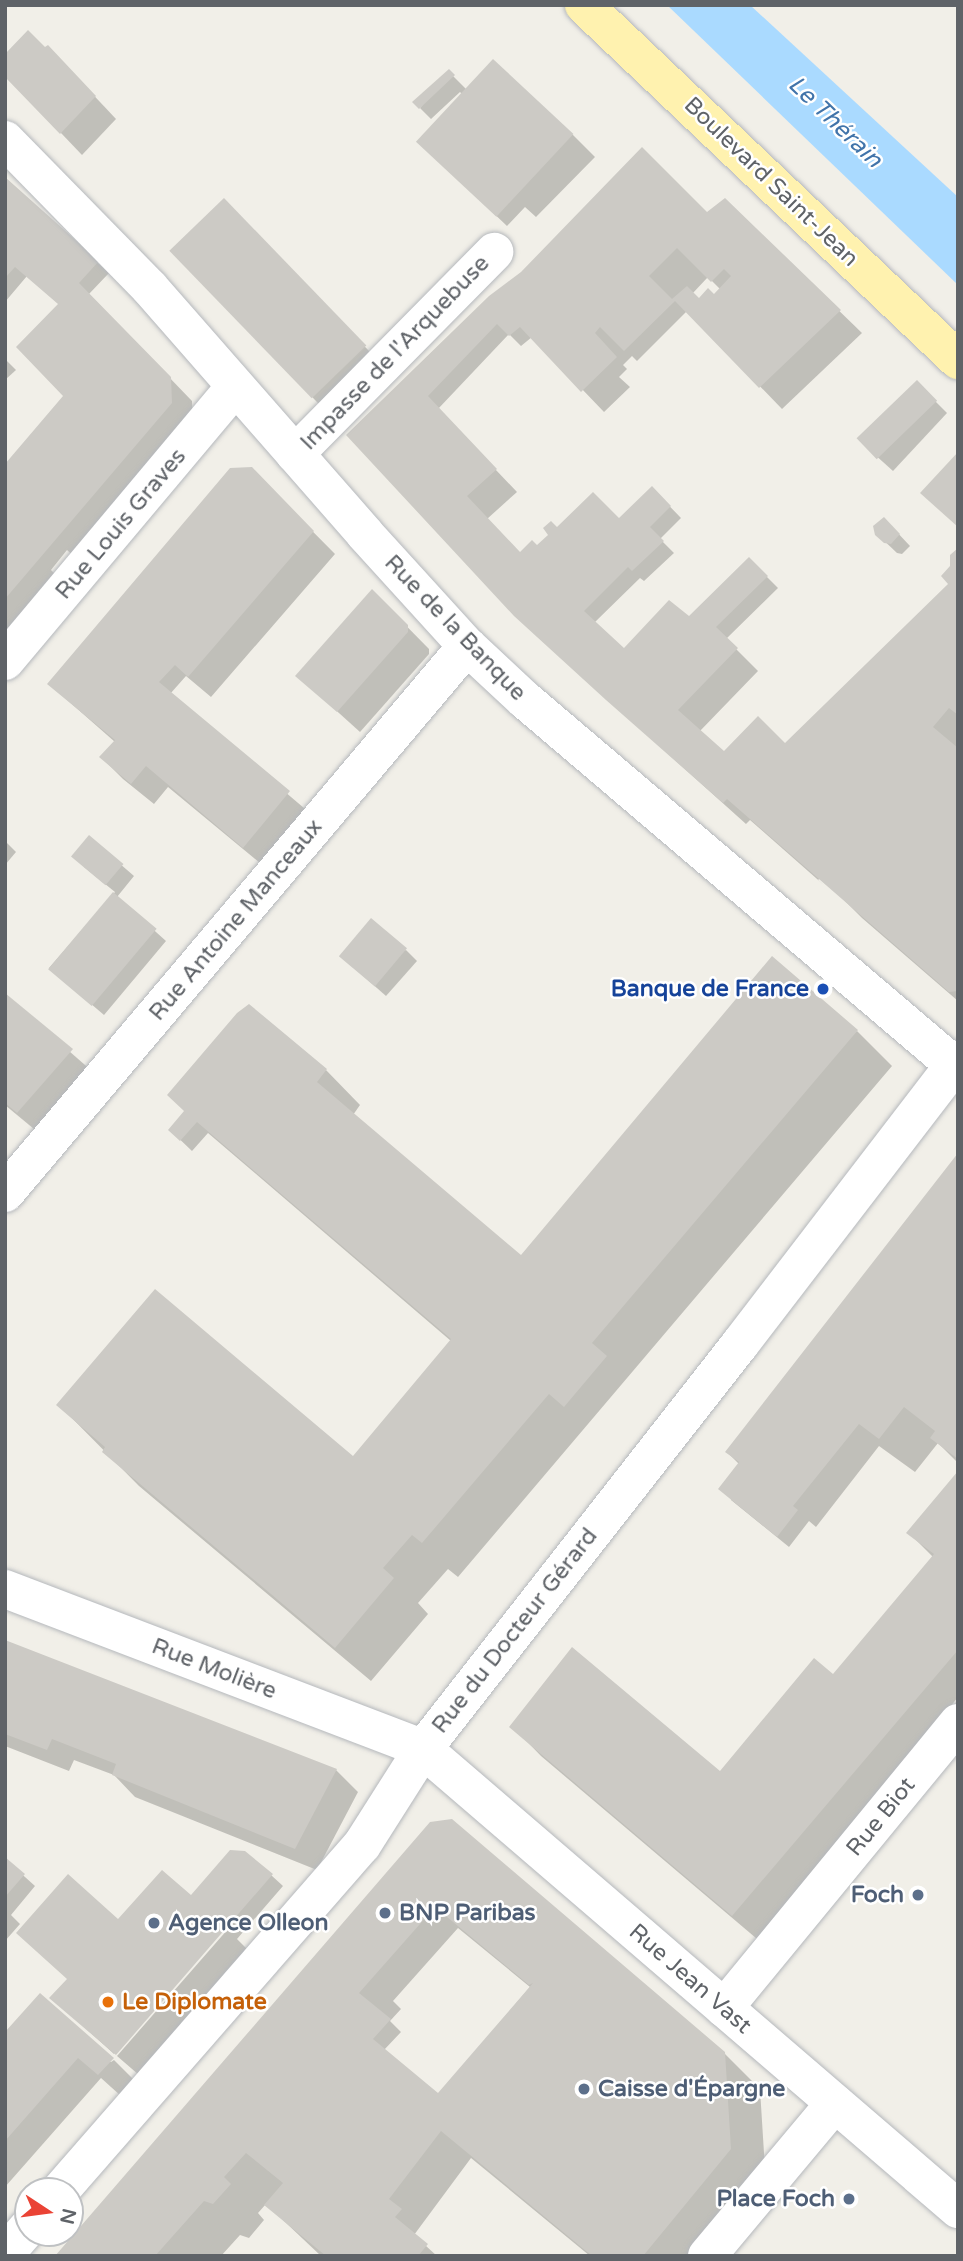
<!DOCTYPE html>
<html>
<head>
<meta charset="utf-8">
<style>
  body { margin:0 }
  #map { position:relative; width:963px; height:2261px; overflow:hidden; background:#f1efe8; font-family:"Varela Round",sans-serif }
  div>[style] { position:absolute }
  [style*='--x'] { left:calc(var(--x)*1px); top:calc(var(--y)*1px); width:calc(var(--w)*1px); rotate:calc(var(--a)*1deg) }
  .water>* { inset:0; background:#aadaff }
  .shadow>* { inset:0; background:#0003 }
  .building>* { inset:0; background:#cccac5; transform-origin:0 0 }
  .roads { filter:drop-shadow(0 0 2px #b5b8bc) drop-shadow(0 0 2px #b5b8bc) }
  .minor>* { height:38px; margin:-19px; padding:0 19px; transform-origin:19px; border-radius:19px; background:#fff }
  .major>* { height:38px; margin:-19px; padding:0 19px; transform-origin:19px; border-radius:19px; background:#fff2af }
  .dots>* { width:19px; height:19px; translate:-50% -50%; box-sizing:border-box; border:4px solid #fff; border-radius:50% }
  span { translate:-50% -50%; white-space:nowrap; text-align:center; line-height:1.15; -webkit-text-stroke:5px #fff; paint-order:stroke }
  .street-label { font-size:23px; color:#5f6368 }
  .transit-label { font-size:23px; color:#164399; font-weight:700 }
  .right { translate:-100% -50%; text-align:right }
  .service-label { font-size:23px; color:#4e5e75; font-weight:700 }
  .left { translate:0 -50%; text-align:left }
  .food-label { font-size:23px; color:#c56008; font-weight:700 }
  .water-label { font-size:24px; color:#4174aa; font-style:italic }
  .frame { position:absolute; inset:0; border:7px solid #5f6368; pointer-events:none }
  .north { position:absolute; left:14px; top:2177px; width:70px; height:70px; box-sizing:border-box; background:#fff; border:2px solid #bfc1c3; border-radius:50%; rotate:103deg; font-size:19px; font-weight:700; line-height:28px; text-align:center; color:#5f6368 }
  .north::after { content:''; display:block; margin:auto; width:24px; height:32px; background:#ea4335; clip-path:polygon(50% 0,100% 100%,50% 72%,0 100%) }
</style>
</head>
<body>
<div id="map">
  <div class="water">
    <div style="clip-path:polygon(667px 5px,750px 5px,958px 197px,958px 285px)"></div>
  </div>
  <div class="shadow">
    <div style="clip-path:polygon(69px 69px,116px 119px,82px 155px,61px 133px)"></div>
    <div style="clip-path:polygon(449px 72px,466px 89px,573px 135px,595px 157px,536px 217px,525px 207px,507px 226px,429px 152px,462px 94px,460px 92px,431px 119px,420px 108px)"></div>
    <div style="clip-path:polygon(5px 179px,109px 273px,89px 294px,192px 401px,193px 426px,78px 560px,67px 550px,51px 570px,61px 580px,5px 645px,5px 467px,66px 396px,60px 305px,27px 276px,5px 302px)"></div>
    <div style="clip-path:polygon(evenodd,726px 201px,862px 333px,782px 409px,687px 311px,637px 361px,632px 356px,623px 365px,627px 369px,619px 377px,630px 387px,604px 412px,532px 337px,521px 346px,509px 334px,438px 409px,517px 492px,487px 519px,520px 554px,538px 548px,557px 529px,619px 520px,652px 488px,681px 518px,660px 539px,674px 553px,644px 581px,640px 578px,594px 623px,630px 656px,689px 619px,749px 559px,778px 588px,726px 639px,758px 671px,700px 731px,724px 753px,785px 746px,951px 584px,958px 550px,958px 1001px,862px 918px,821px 877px,818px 880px,825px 886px,750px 820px,746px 824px,538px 637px,349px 435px,523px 272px,707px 214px,726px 201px,708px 277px,721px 290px,714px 296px,699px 300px,692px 294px,708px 277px)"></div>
    <div style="clip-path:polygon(253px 230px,394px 377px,341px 427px,171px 250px)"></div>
    <div style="clip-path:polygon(5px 359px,16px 370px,5px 380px)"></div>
    <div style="clip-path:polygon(917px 383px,947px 413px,893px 471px,873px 453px)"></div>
    <div style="clip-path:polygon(251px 469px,335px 554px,211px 697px,186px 676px,170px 694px,311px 814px,266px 868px,168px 787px,154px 804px,123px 779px,101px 757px,115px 742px,49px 684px)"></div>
    <div style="clip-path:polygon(895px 530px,910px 546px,902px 554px,897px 553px,877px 534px)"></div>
    <div style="clip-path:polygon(372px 591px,429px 649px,429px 654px,360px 732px,298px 676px)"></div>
    <div style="clip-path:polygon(89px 837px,134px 876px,117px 897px,166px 941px,104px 1015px,49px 968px,115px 892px,84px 867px)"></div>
    <div style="clip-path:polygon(5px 841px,16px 852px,5px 865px)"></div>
    <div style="clip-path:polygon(406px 950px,417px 961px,386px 996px,353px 967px)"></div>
    <div style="clip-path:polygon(5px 995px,93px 1072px,40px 1134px,5px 1105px)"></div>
    <div style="clip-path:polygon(857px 1031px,892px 1066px,458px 1577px,448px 1569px,418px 1603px,428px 1614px,371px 1681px,139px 1486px,59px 1405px,353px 1458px,451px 1341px,208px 1133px,192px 1151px,170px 1130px,326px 1070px,360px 1105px,353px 1115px,521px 1258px)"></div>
    <div style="clip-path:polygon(958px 1156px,958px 1463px,938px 1443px,915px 1472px,879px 1446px,816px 1527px,809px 1521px,789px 1547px,731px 1500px,739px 1464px,727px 1452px)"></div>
    <div style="clip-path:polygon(958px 1474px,958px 1697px,763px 1944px,541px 1756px,512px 1726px,720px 1773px,841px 1682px,933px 1557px,909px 1533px)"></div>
    <div style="clip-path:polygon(5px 1642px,336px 1770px,358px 1792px,317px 1870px,135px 1797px,114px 1775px,74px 1760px,69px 1771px,5px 1746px)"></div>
    <div style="clip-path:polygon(evenodd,431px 1824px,724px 2053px,760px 2089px,766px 2185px,707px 2256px,590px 2256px,471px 2158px,414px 2235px,437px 2256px,321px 2256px,266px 2204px,258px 2213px,264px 2220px,249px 2238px,240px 2235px,221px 2256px,57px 2256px,431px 1824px,458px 1928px,530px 1987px,438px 2096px,384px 2050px,401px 2032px,390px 2021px,401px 2009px,393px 2001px,458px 1928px)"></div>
    <div style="clip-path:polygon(5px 1859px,35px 1886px,11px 1915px,20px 1924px,5px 1941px)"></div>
    <div style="clip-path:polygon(271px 1875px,283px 1886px,237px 1939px,248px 1950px,139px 2075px,117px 2056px,228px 1929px,226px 1926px,114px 2054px,52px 1998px,118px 1922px)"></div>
    <div style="clip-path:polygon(5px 2035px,111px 2062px,114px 2060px,135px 2081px,121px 2096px,101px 2078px,5px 2187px)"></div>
  </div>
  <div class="building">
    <div style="clip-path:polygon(28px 30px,45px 47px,48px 45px,96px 96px,60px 134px,5px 77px,5px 54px)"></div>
    <div style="left:493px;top:59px;width:110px;height:113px;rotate:43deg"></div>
    <div style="clip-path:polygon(449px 69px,455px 75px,419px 109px,412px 102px)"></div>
    <div style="clip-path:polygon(evenodd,642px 147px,707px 212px,725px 198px,841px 310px,759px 388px,675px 301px,624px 351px,600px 327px,595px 333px,617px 357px,581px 392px,520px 327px,509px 336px,497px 324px,428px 396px,497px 469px,467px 496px,520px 552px,532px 540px,537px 545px,548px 535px,543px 528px,551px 521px,557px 527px,593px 492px,619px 518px,652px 486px,671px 506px,650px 527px,664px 541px,632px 571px,628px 567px,584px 611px,624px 648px,669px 600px,689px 616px,749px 557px,768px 576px,716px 627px,738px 648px,678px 710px,724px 751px,758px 716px,785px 743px,948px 584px,941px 576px,950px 566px,950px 555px,958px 548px,958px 715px,949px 708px,933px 727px,958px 748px,958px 991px,949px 992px,727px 799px,723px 803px,606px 700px,514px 616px,346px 435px,489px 296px,521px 272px,642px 147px,677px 248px,711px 282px,724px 269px,731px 276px,714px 294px,708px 288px,699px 298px,687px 286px,672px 299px,649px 276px,677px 248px)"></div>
    <div style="clip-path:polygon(5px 177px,99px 261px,79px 283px,171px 377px,172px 403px,5px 599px,5px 464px,63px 396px,16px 347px,58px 304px,15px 267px,5px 278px)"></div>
    <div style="left:224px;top:198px;width:205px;height:76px;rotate:46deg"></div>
    <div style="left:917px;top:380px;width:29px;height:84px;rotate:46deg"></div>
    <div style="clip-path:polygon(958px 452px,958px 527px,920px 493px)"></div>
    <div style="clip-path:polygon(252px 467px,314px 531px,188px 677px,175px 665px,159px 682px,290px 791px,243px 848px,146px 766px,131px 784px,99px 757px,115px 740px,47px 684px,230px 468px)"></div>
    <div style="clip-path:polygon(884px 517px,900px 534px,891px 544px,884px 543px,875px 535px,873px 526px)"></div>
    <div style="clip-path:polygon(372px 589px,408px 625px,408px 632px,337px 712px,295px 676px)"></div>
    <div style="left:89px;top:835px;width:45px;height:28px;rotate:40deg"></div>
    <div style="left:113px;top:892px;width:57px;height:101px;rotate:40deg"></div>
    <div style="left:371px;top:918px;width:47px;height:50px;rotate:40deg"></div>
    <div style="clip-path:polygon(772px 956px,858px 1030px,592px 1343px,607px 1356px,564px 1407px,549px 1394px,422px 1543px,412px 1535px,383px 1568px,394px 1578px,335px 1648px,102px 1452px,105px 1447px,56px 1405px,155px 1289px,353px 1456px,451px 1339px,197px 1122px,180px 1141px,168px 1130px,184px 1111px,167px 1095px,237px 1013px,249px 1004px,327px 1069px,317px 1082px,521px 1255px)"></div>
    <div style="clip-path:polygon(5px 993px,73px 1049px,17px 1113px,5px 1103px)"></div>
    <div style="clip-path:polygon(958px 1153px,958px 1459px,930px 1438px,935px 1431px,904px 1407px,879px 1439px,859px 1424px,793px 1506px,798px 1510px,777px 1537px,718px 1489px,739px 1462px,725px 1452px)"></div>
    <div style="clip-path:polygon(958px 1471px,958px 1650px,732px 1916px,509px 1727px,572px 1647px,720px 1771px,814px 1658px,833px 1674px,934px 1554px,906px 1533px)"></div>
    <div style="clip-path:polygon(5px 1640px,337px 1769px,295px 1849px,112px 1775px,116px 1764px,52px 1739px,47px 1750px,5px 1734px)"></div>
    <div style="clip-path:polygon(evenodd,452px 1819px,725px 2052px,731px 2149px,643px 2256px,592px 2256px,441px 2131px,389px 2199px,402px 2209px,395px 2217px,428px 2244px,418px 2256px,326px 2256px,264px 2205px,283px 2183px,246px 2153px,224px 2177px,231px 2184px,213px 2204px,204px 2201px,155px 2256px,55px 2256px,430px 1822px,452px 1819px,435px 1907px,529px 1985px,533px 1983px,438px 2093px,373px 2039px,391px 2019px,359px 1993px,435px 1907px)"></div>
    <div style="clip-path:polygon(230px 1850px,245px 1851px,273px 1874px,116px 2055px,49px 1998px,67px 1979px,16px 1933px,68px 1874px,118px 1919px,162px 1870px,191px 1895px)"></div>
    <div style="clip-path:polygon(5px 1857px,25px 1874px,5px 1897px)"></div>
    <div style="clip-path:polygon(40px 1993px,114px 2058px,98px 2075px,78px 2058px,5px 2141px,5px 2032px)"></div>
  </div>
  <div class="roads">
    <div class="minor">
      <div style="--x:5;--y:140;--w:206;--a:45.6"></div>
      <div style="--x:149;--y:287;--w:328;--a:48.8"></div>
      <div style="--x:365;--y:534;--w:151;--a:47.7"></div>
      <div style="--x:467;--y:646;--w:79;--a:43"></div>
      <div style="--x:525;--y:700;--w:563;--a:40.39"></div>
      <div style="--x:295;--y:454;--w:284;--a:-45.4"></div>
      <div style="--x:5;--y:661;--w:358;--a:-50"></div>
      <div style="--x:5;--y:1193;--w:716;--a:-49.82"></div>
      <div style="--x:5;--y:1589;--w:448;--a:20.9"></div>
      <div style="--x:423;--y:1749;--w:706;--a:40.69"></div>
      <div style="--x:724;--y:2008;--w:369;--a:-50.6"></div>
      <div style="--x:60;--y:2191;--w:459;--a:-48.9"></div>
      <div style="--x:362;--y:1845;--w:114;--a:-57.6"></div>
      <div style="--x:423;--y:1749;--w:514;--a:-51.95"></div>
      <div style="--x:740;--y:1344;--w:358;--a:-52.5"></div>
      <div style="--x:5;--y:2254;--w:35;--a:-49"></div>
      <div style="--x:707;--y:2256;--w:199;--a:-50.1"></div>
    </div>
    <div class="major">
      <div style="--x:584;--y:5;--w:516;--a:43.51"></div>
    </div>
  </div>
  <div class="dots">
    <div style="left:823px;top:989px;background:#1a4fb4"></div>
    <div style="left:918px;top:1895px;background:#5c6f8a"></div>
    <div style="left:385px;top:1913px;background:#5c6f8a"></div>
    <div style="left:154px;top:1923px;background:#5c6f8a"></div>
    <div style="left:108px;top:2002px;background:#e8710a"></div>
    <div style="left:584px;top:2089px;background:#5c6f8a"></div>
    <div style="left:849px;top:2199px;background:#5c6f8a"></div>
  </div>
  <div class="street-label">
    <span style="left:771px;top:182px;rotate:44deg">Boulevard Saint-Jean</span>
    <span style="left:395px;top:353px;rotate:-46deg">Impasse de l'Arquebuse</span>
    <span style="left:121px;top:524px;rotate:-50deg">Rue Louis Graves</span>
    <span style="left:455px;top:628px;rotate:46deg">Rue de la Banque</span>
    <span style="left:236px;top:920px;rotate:-50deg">Rue Antoine Manceaux</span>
    <span style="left:515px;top:1631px;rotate:-52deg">Rue du Docteur Gérard</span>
    <span style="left:214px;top:1669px;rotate:21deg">Rue Molière</span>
    <span style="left:881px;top:1817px;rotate:-51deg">Rue Biot</span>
    <span style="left:690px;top:1979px;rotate:41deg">Rue Jean Vast</span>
  </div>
  <div class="transit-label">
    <span class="right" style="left:809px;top:989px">Banque de France</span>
  </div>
  <div class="service-label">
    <span class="right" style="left:904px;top:1895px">Foch</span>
    <span class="left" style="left:399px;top:1913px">BNP Paribas</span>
    <span class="left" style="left:168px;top:1923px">Agence Olleon</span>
    <span class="left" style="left:598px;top:2089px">Caisse d'Épargne</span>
    <span class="right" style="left:835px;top:2199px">Place Foch</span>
  </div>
  <div class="food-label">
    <span class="left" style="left:122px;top:2002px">Le Diplomate</span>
  </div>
  <div class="water-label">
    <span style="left:835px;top:122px;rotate:44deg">Le Thérain</span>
  </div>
  <div class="frame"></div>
  <div class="north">N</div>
</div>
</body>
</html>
